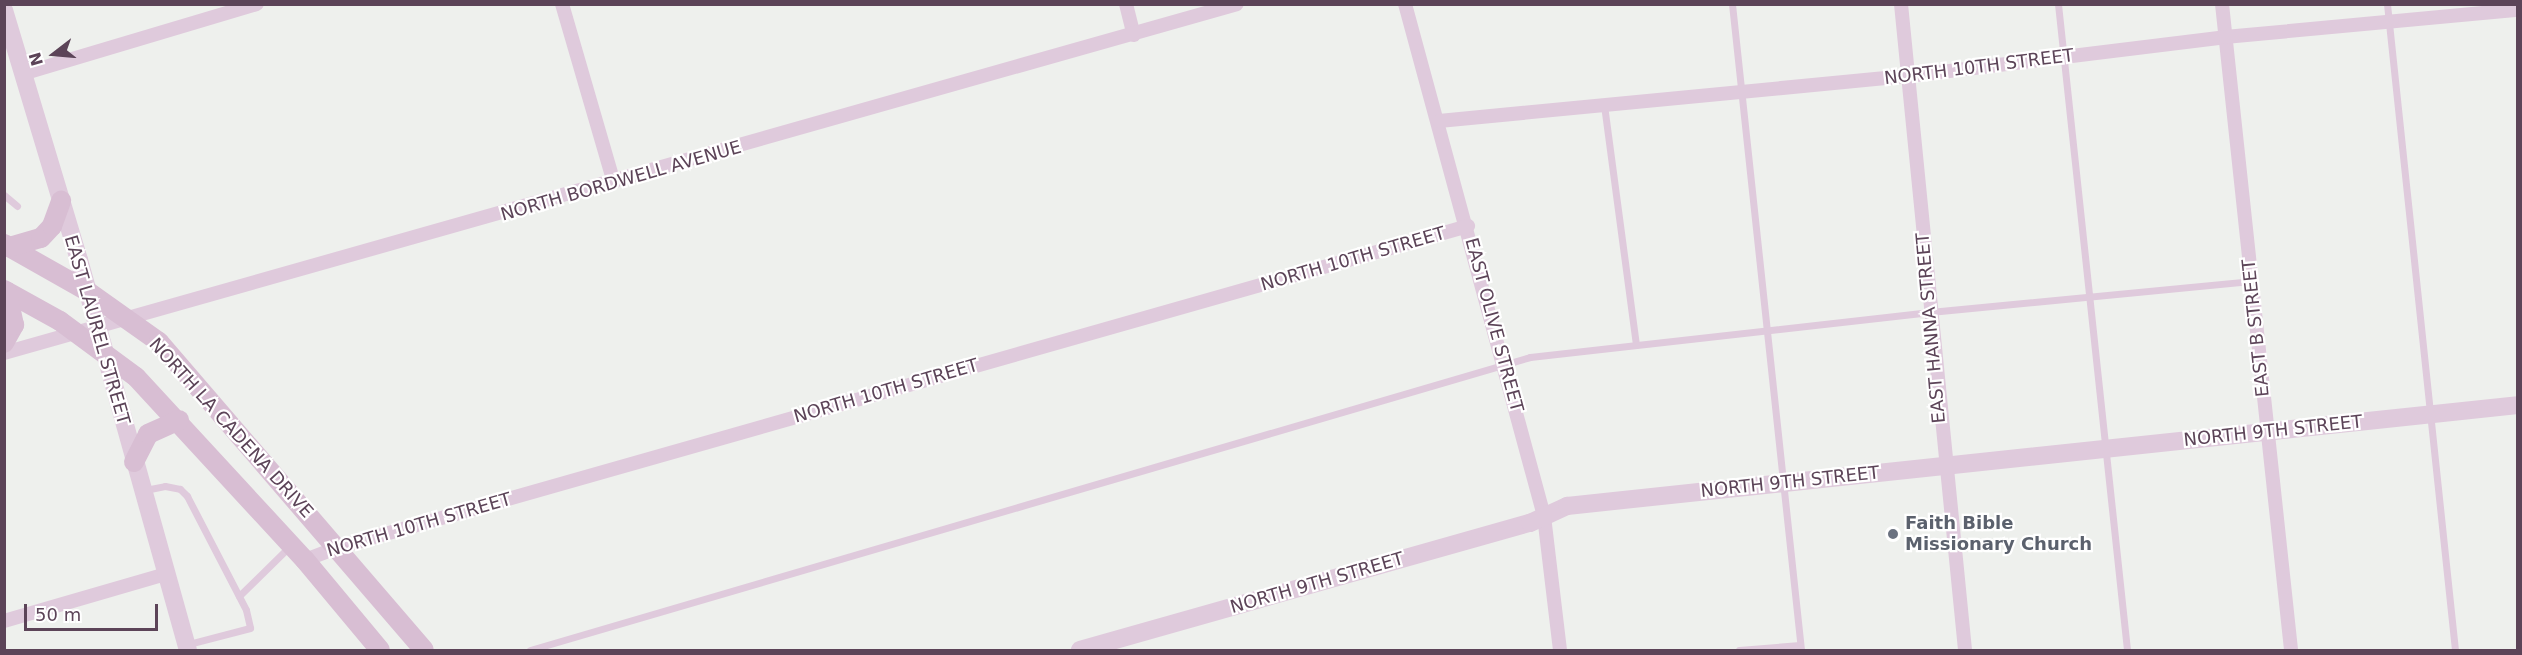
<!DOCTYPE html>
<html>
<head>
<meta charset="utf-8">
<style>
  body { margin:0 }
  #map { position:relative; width:2522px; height:655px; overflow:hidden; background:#eef0ed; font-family:"DejaVu Sans",sans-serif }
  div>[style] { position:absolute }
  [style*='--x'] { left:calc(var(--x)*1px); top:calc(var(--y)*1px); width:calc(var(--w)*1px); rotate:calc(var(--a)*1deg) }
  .service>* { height:7px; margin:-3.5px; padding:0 3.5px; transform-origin:3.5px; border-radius:3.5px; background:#dfcadc }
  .minor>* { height:14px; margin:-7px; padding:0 7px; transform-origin:7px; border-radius:7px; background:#dfcadc }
  .tertiary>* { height:18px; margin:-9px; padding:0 9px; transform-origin:9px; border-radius:9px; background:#dfcadc }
  .secondary>* { height:20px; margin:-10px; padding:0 10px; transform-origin:10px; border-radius:10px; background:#d8bed3 }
  .dots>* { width:16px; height:16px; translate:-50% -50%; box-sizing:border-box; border:3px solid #fff; border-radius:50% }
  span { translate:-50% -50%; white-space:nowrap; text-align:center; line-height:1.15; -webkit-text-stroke:4.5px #fff; paint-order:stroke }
  .street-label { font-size:18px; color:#5c4458 }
  .worship-label { font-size:18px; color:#5b616d; font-weight:700 }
  .left { translate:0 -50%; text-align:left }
  .frame { position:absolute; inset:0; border:6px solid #5c4458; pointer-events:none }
  .north { position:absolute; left:24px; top:24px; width:60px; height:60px; -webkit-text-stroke:4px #fff; paint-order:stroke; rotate:254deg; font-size:16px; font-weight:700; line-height:24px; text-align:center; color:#5c4458 }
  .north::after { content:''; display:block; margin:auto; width:21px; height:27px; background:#5c4458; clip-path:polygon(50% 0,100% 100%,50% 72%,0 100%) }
  .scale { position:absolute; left:24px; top:604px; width:134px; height:27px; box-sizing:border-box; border:3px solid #5c4458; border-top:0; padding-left:8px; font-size:18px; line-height:21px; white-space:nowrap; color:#5c4458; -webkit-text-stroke:4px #fff; paint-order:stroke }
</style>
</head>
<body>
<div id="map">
  <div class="service">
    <div style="--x:1732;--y:4;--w:650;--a:83.9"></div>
    <div style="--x:2058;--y:4;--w:650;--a:83.9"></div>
    <div style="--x:2387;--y:4;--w:650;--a:83.99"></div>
    <div style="--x:1604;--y:105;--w:242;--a:82.4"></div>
    <div style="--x:4;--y:195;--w:17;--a:40"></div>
    <div style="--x:145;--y:490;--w:20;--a:-11"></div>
    <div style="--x:165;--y:486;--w:15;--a:11"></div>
    <div style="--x:180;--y:489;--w:10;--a:45"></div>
    <div style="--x:187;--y:496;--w:128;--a:62.6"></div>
    <div style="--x:246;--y:610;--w:18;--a:77"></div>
    <div style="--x:250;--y:628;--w:63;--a:165.3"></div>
    <div style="--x:239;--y:596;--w:71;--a:-44.4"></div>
    <div style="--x:530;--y:650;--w:1042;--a:-16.33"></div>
    <div style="--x:1530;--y:357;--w:403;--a:-6.4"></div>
    <div style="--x:1930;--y:312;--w:322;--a:-5.5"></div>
    <div style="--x:1739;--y:650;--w:61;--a:-4.7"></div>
  </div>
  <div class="minor">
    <div style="--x:562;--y:4;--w:186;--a:73.8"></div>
    <div style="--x:1126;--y:4;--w:32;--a:76"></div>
    <div style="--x:1405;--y:4;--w:531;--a:74.81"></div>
    <div style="--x:1544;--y:516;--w:135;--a:83.2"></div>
    <div style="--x:1901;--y:4;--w:649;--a:84.34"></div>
    <div style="--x:2222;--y:4;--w:650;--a:83.9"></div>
    <div style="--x:22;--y:74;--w:245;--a:-16.6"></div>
    <div style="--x:1439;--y:121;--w:472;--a:-5.5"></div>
    <div style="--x:1909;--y:76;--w:318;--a:-7"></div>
    <div style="--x:2225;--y:37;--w:294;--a:-5.3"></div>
    <div style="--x:4;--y:353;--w:1281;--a:-15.8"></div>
    <div style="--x:305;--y:560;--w:33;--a:-21"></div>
    <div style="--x:336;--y:548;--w:1177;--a:-15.88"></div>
    <div style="--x:4;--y:621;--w:169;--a:-16.2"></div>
  </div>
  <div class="tertiary">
    <div style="--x:4;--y:10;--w:261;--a:73.3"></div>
    <div style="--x:79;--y:260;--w:405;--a:74.4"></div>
    <div style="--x:1080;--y:650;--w:468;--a:-15.8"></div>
    <div style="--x:1530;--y:523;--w:41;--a:-24.7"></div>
    <div style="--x:1567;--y:506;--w:956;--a:-6.06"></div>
  </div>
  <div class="secondary">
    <div style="--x:4;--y:244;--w:95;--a:29.5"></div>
    <div style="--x:87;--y:291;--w:88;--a:35.3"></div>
    <div style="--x:159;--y:342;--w:406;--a:49.3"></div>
    <div style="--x:9;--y:247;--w:33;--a:-16"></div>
    <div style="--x:41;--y:238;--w:16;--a:-47"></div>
    <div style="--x:52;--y:226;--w:27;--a:-70"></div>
    <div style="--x:4;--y:290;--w:64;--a:29"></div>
    <div style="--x:60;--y:321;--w:94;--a:36.4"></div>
    <div style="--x:136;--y:377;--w:249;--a:47.3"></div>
    <div style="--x:305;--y:560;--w:117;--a:50.2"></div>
    <div style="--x:4;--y:343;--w:21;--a:-61"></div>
    <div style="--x:14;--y:325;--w:34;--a:-102"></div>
    <div style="--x:134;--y:462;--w:31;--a:-63"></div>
    <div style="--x:148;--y:434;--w:34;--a:-24"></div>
  </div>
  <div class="dots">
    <div style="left:1893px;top:534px;background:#6b7280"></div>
  </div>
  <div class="street-label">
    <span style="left:1979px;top:67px;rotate:-7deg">NORTH 10TH STREET</span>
    <span style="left:621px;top:181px;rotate:-16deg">NORTH BORDWELL AVENUE</span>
    <span style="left:1353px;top:259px;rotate:-16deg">NORTH 10TH STREET</span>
    <span style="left:1494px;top:325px;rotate:75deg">EAST OLIVE STREET</span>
    <span style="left:1931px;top:328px;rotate:-95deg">EAST HANNA STREET</span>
    <span style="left:2256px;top:328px;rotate:-96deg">EAST B STREET</span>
    <span style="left:97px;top:330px;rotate:74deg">EAST LAUREL STREET</span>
    <span style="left:886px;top:391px;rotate:-16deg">NORTH 10TH STREET</span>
    <span style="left:231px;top:428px;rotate:48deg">NORTH LA CADENA DRIVE</span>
    <span style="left:2273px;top:431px;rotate:-6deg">NORTH 9TH STREET</span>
    <span style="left:1790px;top:482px;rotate:-6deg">NORTH 9TH STREET</span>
    <span style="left:419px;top:525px;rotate:-16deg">NORTH 10TH STREET</span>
    <span style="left:1317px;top:583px;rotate:-16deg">NORTH 9TH STREET</span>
  </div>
  <div class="worship-label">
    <span class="left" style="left:1905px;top:534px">Faith Bible<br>Missionary Church</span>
  </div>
  <div class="frame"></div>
  <div class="north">N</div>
  <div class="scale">50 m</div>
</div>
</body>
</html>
